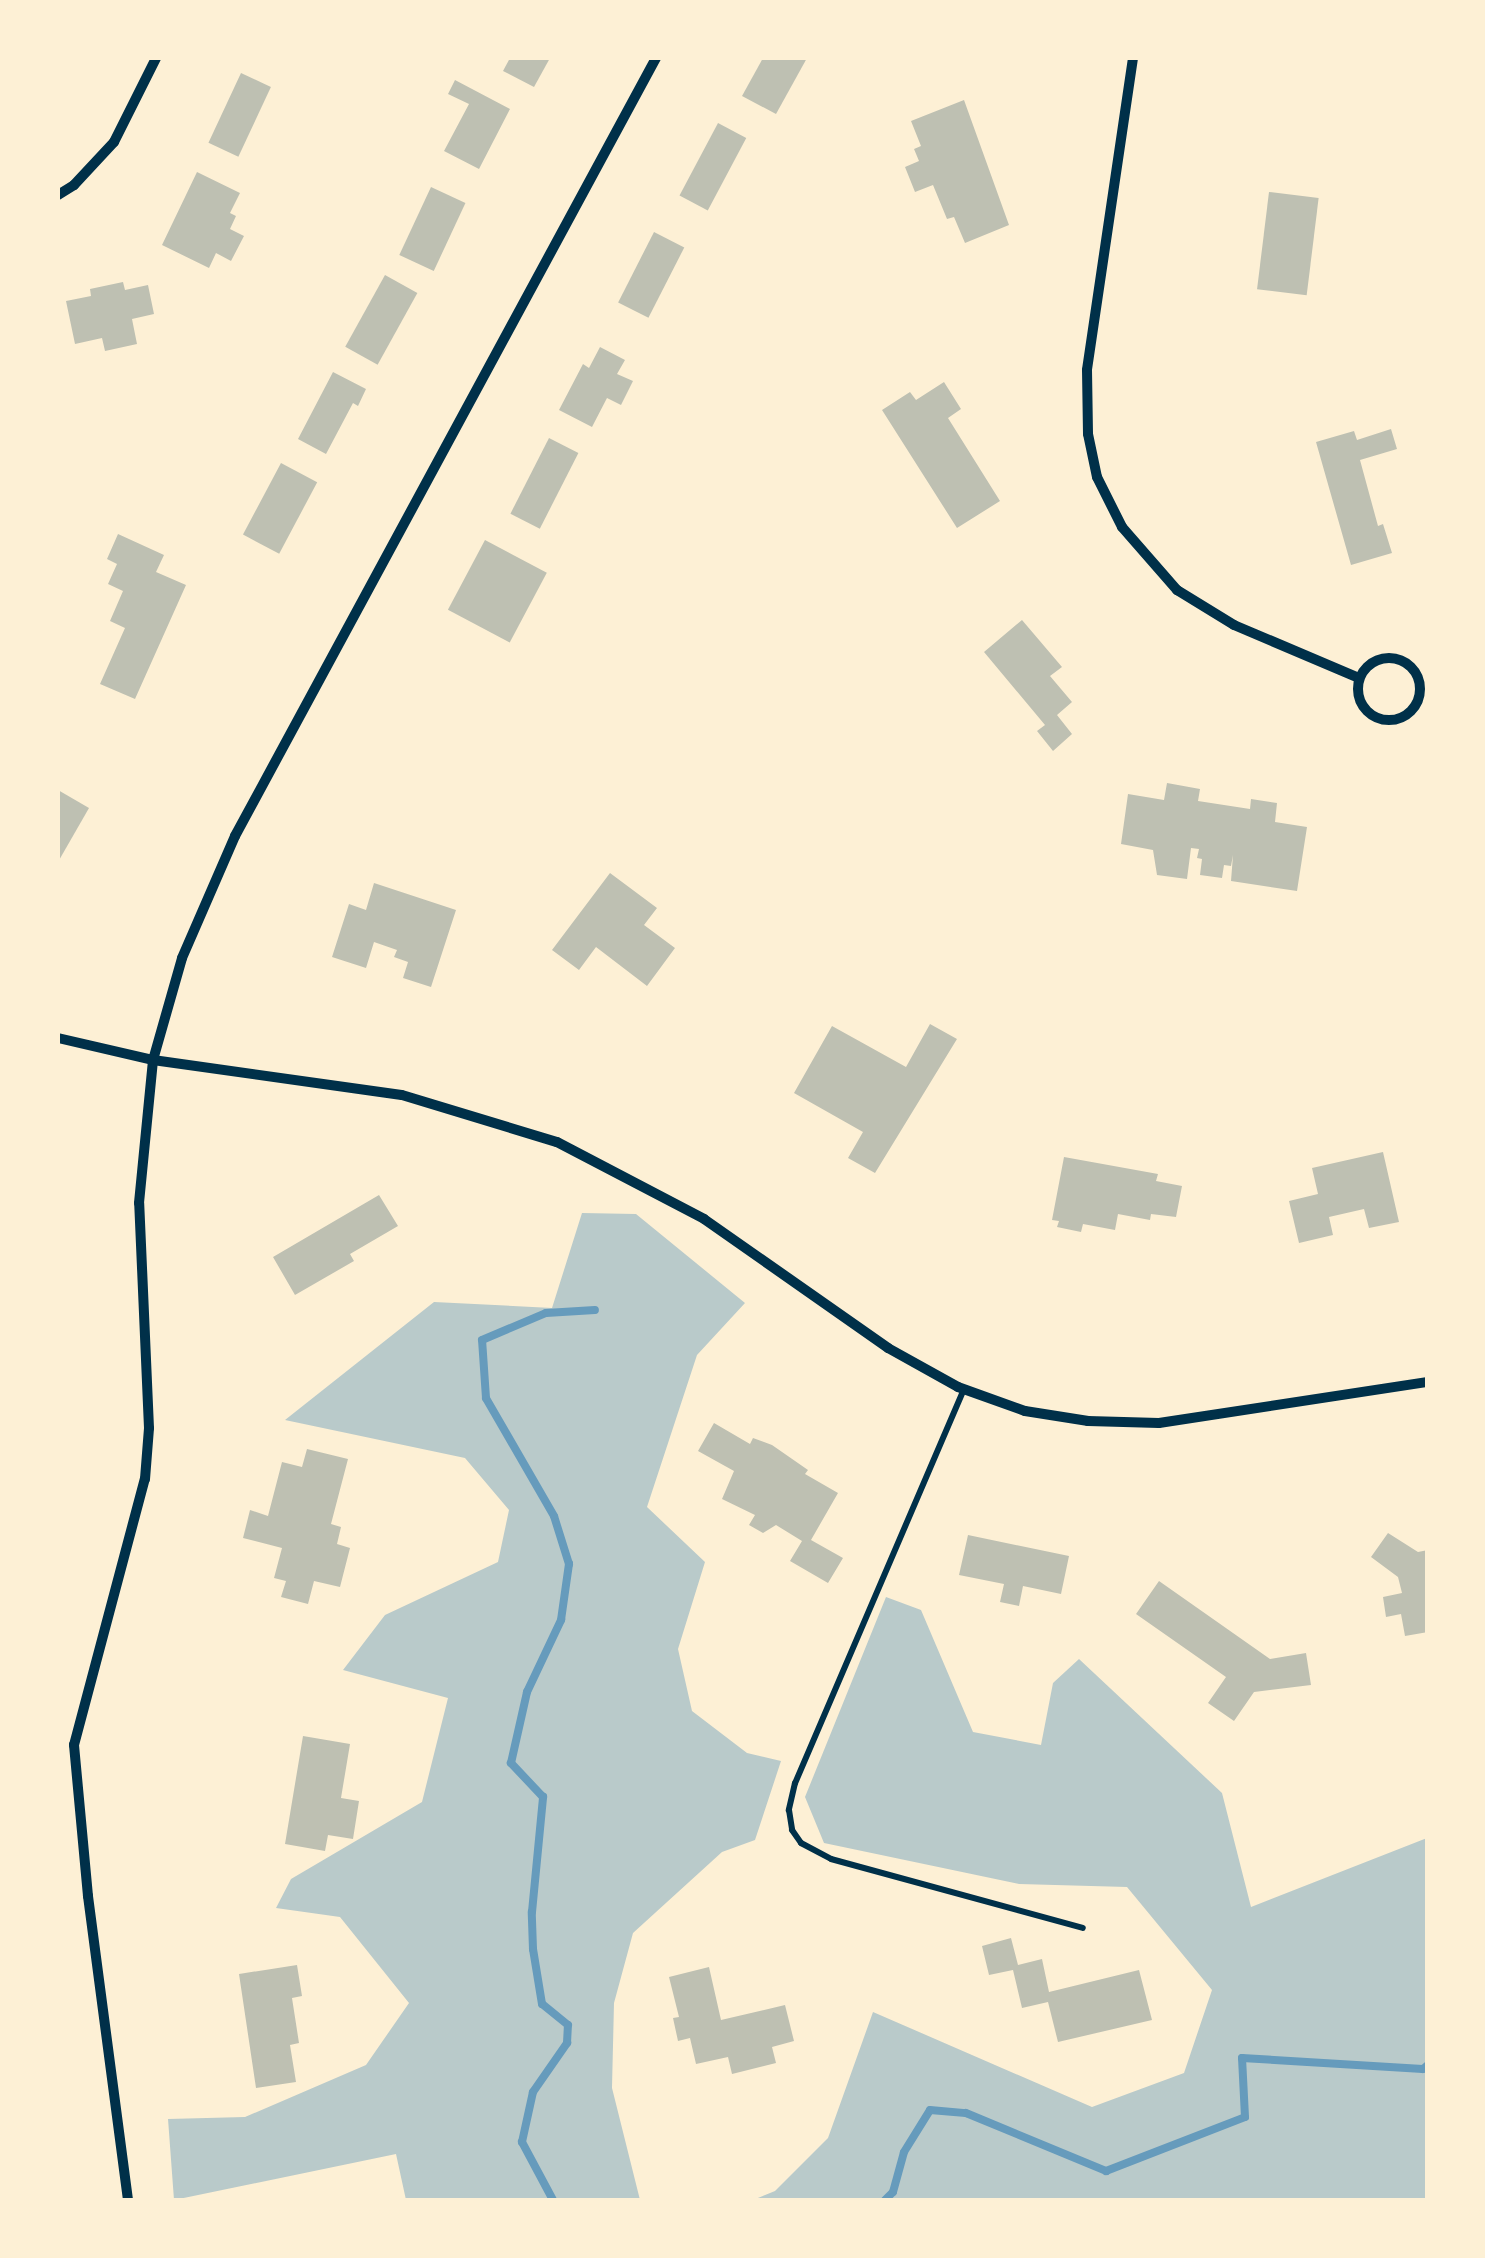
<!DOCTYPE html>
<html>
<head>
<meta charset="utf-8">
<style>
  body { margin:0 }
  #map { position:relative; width:1485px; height:2258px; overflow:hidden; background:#fdf0d5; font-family:"Exo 2",sans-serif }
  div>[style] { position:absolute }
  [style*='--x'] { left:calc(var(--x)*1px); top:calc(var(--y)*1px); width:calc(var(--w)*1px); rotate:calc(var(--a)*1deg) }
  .green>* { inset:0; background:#b9caca }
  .stream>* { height:8px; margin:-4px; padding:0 4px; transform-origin:4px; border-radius:4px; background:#669bbc }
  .building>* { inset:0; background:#bec0b2; transform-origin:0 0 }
  .service>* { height:6px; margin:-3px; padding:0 3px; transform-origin:3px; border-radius:3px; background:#003049 }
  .minor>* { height:10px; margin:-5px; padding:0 5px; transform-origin:5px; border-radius:5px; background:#003049 }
  .minor>.ring { margin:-5px; padding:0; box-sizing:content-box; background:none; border:10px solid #003049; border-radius:50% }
  span { translate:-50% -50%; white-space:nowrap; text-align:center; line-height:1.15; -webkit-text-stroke:8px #fdf0d5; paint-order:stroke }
  .frame { position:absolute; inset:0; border:60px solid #fdf0d5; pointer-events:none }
</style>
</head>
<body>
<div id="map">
  <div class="green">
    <div style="clip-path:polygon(582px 1213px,636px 1214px,745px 1303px,697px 1355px,647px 1507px,705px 1562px,678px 1649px,692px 1711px,747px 1753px,781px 1761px,755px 1840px,722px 1852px,633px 1933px,614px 2003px,612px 2088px,640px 2200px,406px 2200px,396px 2154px,174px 2200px,168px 2119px,245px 2117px,366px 2065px,409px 2003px,340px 1917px,276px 1908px,291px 1879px,422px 1802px,448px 1698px,343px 1670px,385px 1615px,498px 1562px,509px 1510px,465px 1458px,285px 1420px,434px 1302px,552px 1308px)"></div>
    <div style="clip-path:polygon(886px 1597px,921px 1610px,973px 1732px,1041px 1745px,1053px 1683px,1079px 1659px,1222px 1793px,1251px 1907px,1427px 1838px,1427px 2200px,753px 2200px,775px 2191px,828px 2138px,873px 2012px,1092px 2107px,1184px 2073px,1212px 1990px,1127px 1887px,1019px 1884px,824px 1843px,805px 1797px)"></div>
  </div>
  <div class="stream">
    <div style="--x:553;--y:2200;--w:66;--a:-118.1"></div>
    <div style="--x:522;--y:2142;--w:51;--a:-77.6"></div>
    <div style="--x:533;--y:2092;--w:60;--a:-55.2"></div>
    <div style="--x:567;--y:2043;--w:18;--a:-87"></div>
    <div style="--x:568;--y:2025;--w:33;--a:-141"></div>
    <div style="--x:542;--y:2004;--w:56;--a:-99.3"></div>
    <div style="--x:533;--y:1949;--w:37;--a:-92"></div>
    <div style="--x:532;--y:1912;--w:116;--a:-84.5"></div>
    <div style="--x:543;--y:1797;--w:47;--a:-133.3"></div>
    <div style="--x:511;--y:1763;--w:73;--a:-77.3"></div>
    <div style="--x:527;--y:1692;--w:80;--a:-64.7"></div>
    <div style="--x:561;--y:1620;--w:57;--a:-81.9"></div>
    <div style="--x:569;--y:1564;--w:50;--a:-107.4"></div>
    <div style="--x:554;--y:1516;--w:136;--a:-120"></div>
    <div style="--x:486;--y:1398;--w:58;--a:-93.9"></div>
    <div style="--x:482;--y:1340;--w:69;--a:-22.9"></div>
    <div style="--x:546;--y:1313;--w:49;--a:-3.5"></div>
    <div style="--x:885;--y:2200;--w:11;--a:-45"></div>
    <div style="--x:893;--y:2192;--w:41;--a:-74.6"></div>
    <div style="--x:904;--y:2152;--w:49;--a:-58.2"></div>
    <div style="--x:930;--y:2110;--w:36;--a:5"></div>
    <div style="--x:966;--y:2113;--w:152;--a:22.5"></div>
    <div style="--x:1106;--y:2171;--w:149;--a:-21.2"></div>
    <div style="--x:1245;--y:2117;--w:59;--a:-92.9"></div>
    <div style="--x:1242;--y:2058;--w:181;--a:3.5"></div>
    <div style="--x:1423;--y:2069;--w:6;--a:-39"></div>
  </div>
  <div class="building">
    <div style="clip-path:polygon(510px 58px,550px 58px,534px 87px,503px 71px)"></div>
    <div style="clip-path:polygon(763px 58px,807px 58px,776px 114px,742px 96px)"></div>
    <div style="left:241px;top:73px;width:33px;height:77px;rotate:25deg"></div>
    <div style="clip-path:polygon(455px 80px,510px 109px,479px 169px,444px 151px,469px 104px,448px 94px)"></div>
    <div style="clip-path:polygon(964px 100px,1009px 225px,965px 243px,954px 217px,947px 219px,933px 185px,915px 192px,905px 167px,919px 161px,914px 149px,921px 146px,911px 121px)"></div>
    <div style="left:718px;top:123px;width:32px;height:82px;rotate:28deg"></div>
    <div style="clip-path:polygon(197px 172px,240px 193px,230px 213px,236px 216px,230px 229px,244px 236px,231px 261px,216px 253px,209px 268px,162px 245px)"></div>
    <div style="left:431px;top:187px;width:38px;height:75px;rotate:25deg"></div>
    <div style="left:1269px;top:192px;width:50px;height:98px;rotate:7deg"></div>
    <div style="left:654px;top:232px;width:34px;height:79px;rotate:27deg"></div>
    <div style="left:385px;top:275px;width:37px;height:82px;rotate:29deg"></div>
    <div style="clip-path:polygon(123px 282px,125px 290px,148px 285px,154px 314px,132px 319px,137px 344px,105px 351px,102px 338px,75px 344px,66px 301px,91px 296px,90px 289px)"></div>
    <div style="clip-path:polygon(600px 347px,625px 360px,617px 374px,633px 381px,621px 405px,607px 398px,592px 427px,559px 410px,583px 364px,589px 368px)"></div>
    <div style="clip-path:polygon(333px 372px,366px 389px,358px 406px,353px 403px,326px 454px,298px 439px)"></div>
    <div style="clip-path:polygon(944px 382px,961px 409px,948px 418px,1000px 501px,957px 528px,882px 410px,910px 392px,916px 400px)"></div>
    <div style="clip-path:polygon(1391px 429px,1397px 449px,1360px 460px,1378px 526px,1383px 524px,1392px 553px,1351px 565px,1316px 442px,1354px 431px,1357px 440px)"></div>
    <div style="left:549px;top:438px;width:33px;height:85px;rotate:27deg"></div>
    <div style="left:281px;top:463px;width:41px;height:81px;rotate:28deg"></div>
    <div style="clip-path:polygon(118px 534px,164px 555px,156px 572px,186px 585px,135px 699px,100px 684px,125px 628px,110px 621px,123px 591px,108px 584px,117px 564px,107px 559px)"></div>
    <div style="left:485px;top:540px;width:70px;height:79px;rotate:28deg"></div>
    <div style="clip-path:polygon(1022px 620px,1062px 667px,1050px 676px,1072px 702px,1057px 715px,1072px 734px,1053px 751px,1037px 731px,1045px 725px,984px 652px)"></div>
    <div style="clip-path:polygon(1167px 783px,1200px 789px,1198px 801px,1250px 809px,1251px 799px,1277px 803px,1275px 822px,1307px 827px,1297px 891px,1231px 881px,1233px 855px,1231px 866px,1224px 865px,1222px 878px,1200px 875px,1202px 859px,1197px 858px,1199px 849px,1191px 848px,1187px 879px,1157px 875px,1153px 850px,1121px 844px,1128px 794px,1164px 800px)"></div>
    <div style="clip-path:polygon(58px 790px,89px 808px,58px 862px)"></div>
    <div style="clip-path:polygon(610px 873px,657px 908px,644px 925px,675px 948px,647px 986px,596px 947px,579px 970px,552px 950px)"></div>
    <div style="clip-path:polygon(374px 883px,456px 910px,431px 987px,403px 978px,408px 962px,394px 957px,397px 950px,374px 942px,366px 968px,332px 957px,349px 904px,366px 910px)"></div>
    <div style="clip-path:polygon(930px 1024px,957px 1039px,875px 1173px,848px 1158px,863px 1132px,794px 1093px,832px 1026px,906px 1067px)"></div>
    <div style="clip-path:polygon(1383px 1152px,1399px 1222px,1369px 1228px,1364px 1209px,1329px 1217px,1333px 1235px,1299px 1243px,1289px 1201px,1318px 1194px,1312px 1168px)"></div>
    <div style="clip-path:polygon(1064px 1157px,1158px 1174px,1156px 1181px,1182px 1186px,1176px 1217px,1151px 1214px,1150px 1220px,1118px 1214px,1115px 1230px,1083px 1224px,1081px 1232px,1057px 1227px,1059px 1221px,1052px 1220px)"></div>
    <div style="clip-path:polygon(379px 1195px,398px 1226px,350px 1254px,354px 1261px,295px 1295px,273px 1257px)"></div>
    <div style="clip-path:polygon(714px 1423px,750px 1444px,753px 1438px,772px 1445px,808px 1470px,805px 1474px,838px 1493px,811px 1540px,843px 1558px,828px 1583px,790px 1561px,802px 1541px,776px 1525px,763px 1533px,749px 1525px,755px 1515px,722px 1499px,734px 1471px,698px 1451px)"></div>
    <div style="clip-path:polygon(307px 1449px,348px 1459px,331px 1524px,341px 1527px,337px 1544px,350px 1548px,340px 1587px,314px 1581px,308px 1604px,281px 1597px,286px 1581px,274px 1578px,282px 1548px,243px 1538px,250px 1510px,268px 1516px,282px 1462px,302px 1467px)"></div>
    <div style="clip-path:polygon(1388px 1533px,1418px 1552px,1428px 1550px,1428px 1632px,1405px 1636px,1401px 1614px,1386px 1617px,1383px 1597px,1402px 1593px,1398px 1577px,1371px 1557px)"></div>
    <div style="clip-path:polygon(968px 1535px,1069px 1556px,1061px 1594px,1023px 1586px,1019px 1606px,1000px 1602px,1004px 1584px,959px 1575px)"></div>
    <div style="clip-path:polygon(1159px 1581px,1270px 1659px,1306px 1653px,1311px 1685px,1254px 1692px,1234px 1721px,1208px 1703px,1226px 1677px,1136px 1614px)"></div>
    <div style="clip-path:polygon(303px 1736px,350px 1744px,341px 1798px,359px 1801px,353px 1839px,328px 1835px,325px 1851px,285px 1844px)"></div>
    <div style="clip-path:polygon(1011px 1938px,1018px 1965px,1042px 1959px,1049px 1992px,1139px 1970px,1152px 2020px,1058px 2042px,1048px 2002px,1022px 2008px,1013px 1970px,989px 1975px,982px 1946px)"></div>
    <div style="clip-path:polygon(297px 1965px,302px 1996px,292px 1998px,299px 2043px,290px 2045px,296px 2082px,256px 2088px,239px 1974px)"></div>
    <div style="clip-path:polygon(709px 1967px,721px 2020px,785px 2005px,794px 2041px,772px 2047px,776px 2063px,732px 2074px,728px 2057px,696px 2064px,690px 2038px,678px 2041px,673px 2018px,679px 2017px,669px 1977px)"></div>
  </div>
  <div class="service">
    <div style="--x:964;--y:1389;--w:429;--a:113.2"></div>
    <div style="--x:795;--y:1783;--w:28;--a:103"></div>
    <div style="--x:789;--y:1810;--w:20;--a:81"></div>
    <div style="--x:792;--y:1830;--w:16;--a:55"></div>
    <div style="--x:801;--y:1843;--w:34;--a:28"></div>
    <div style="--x:831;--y:1859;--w:261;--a:15.3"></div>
  </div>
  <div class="minor">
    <div style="--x:1133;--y:58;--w:315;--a:98.4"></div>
    <div style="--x:1087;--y:370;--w:64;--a:89.1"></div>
    <div style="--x:1088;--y:434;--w:44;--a:78.2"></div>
    <div style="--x:1097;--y:477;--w:56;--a:63.4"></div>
    <div style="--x:1122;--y:527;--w:84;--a:48.9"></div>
    <div style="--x:1177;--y:590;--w:67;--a:31.6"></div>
    <div style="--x:1234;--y:625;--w:136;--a:23"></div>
    <div style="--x:58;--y:195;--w:19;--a:-32"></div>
    <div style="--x:74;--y:185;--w:59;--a:-47.1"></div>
    <div style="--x:114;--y:142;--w:94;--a:-63.4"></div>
    <div class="ring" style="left:1358px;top:658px;width:52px;height:52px"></div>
    <div style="--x:58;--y:1038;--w:98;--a:13"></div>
    <div style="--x:153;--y:1060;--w:251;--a:8"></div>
    <div style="--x:402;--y:1095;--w:162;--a:16.9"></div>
    <div style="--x:557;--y:1142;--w:166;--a:27.6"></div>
    <div style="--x:704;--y:1219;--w:225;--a:35"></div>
    <div style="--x:888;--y:1348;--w:80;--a:29.1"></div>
    <div style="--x:958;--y:1387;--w:71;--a:19.7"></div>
    <div style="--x:1025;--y:1411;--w:64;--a:9"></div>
    <div style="--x:1088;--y:1421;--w:71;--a:1.6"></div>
    <div style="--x:1159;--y:1423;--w:272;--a:-8.7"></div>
    <div style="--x:128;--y:2200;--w:307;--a:-97.5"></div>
    <div style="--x:88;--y:1896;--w:152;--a:-95.3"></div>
    <div style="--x:74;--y:1745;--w:275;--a:-75.1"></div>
    <div style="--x:145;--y:1479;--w:51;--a:-85.5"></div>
    <div style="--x:149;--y:1428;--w:225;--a:-92.5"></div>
    <div style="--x:139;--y:1203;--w:144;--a:-84.4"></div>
    <div style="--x:153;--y:1060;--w:106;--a:-74.1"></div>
    <div style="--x:182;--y:958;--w:133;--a:-66.5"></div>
    <div style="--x:235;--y:836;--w:885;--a:-61.58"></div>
  </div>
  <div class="frame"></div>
</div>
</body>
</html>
